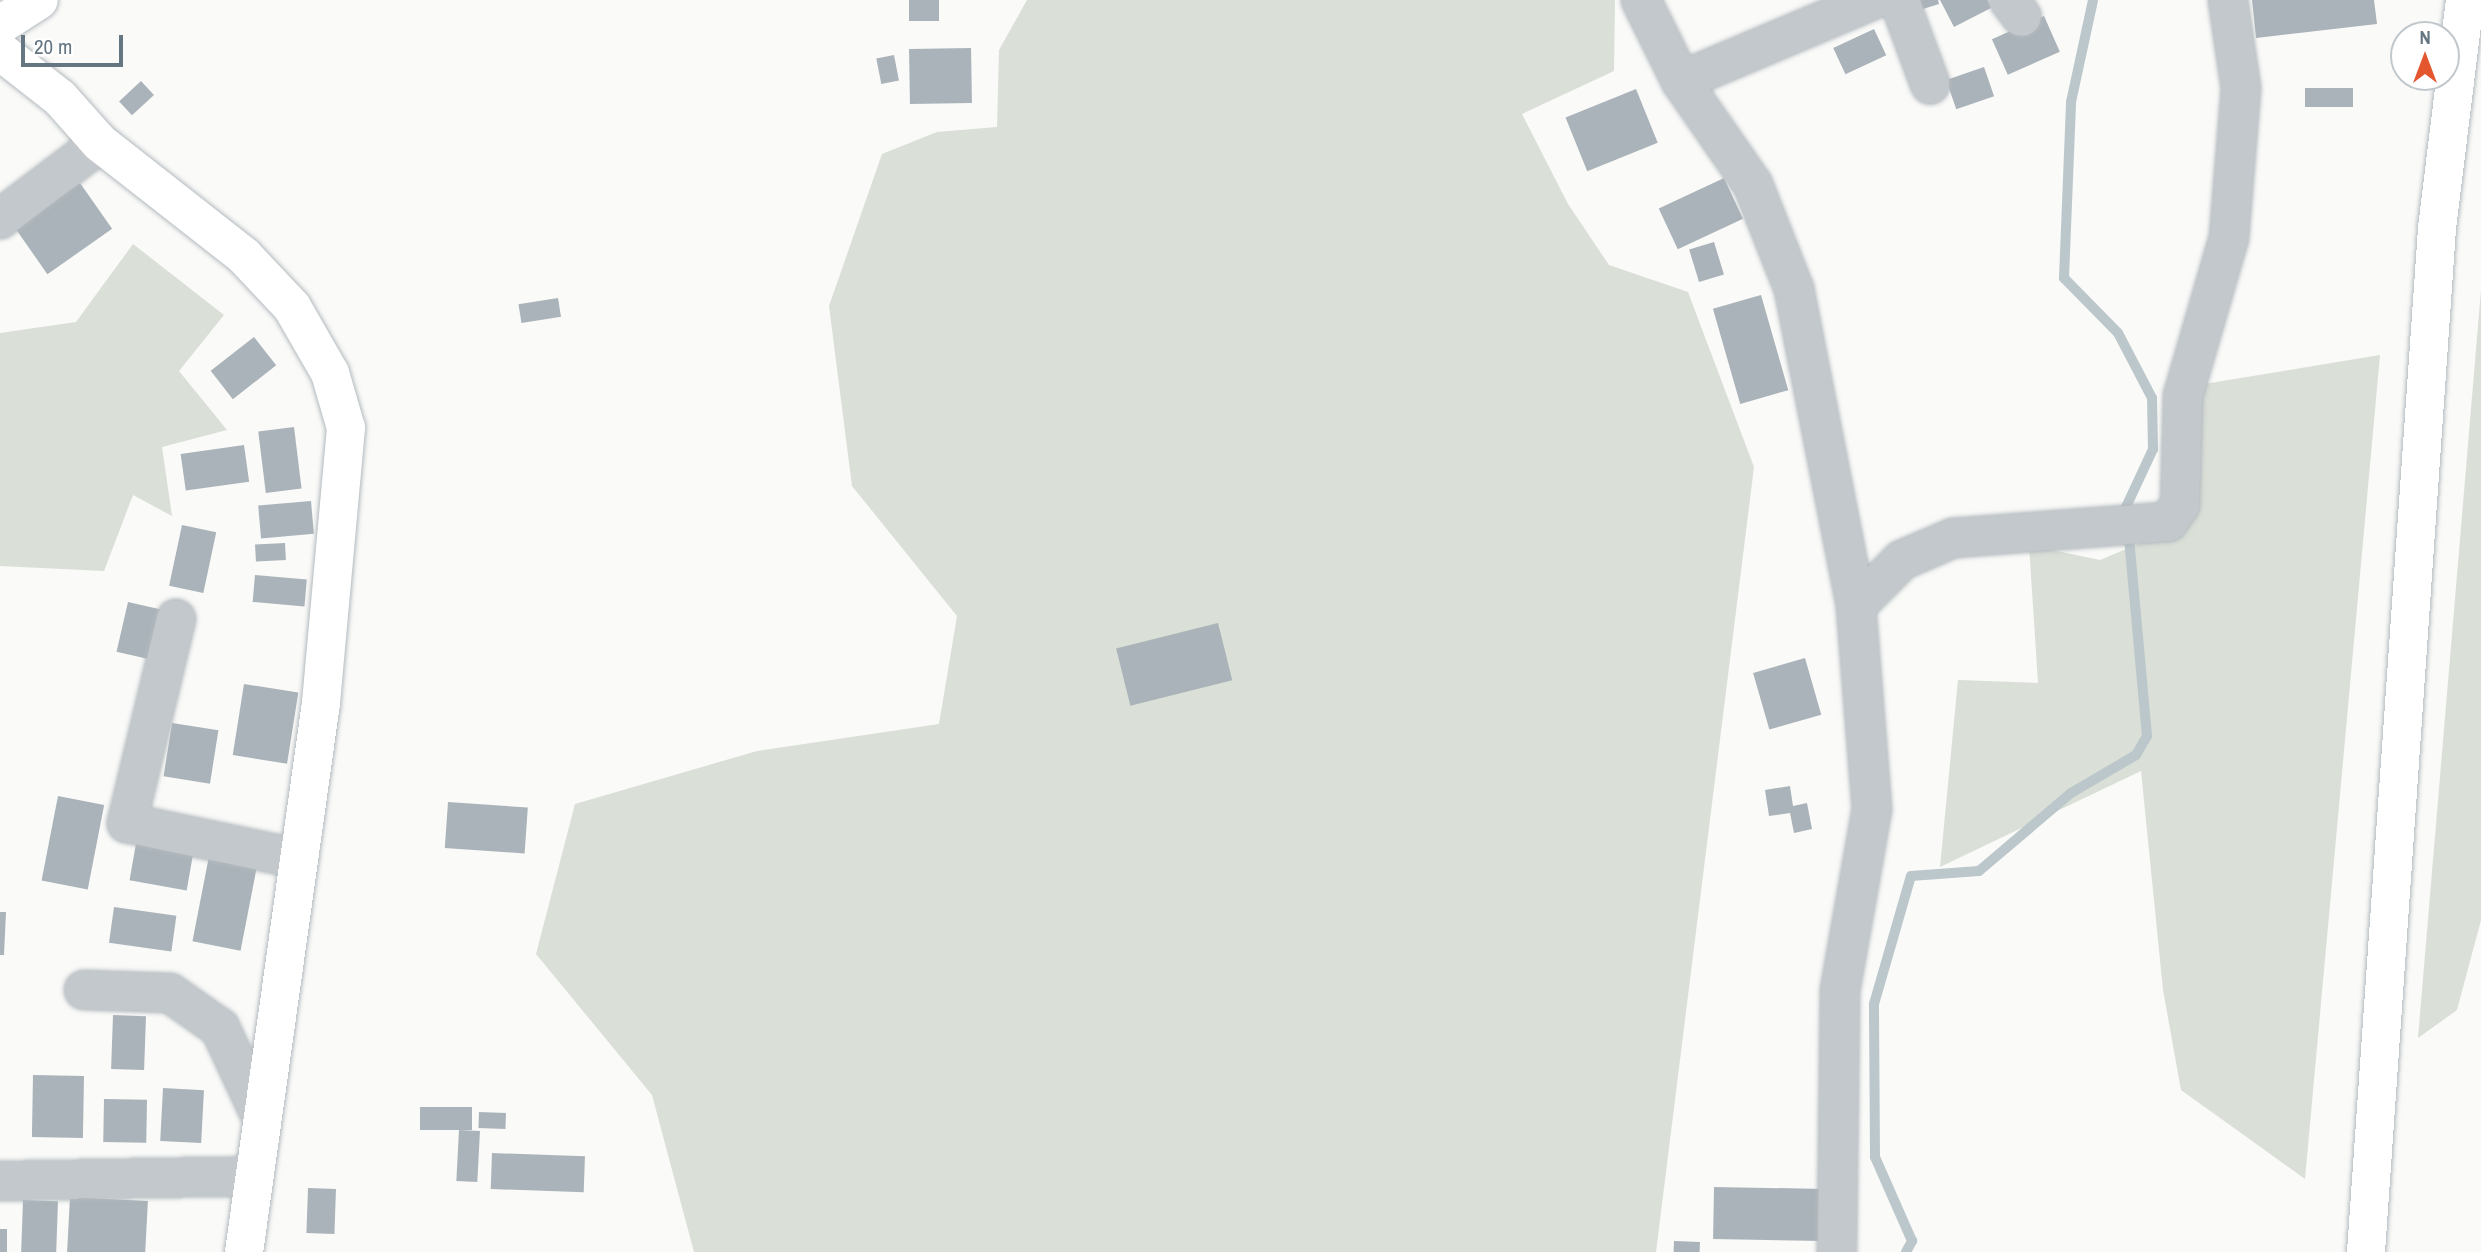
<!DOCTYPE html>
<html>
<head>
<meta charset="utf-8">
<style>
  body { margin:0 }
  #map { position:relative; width:2481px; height:1252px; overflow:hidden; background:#fafaf8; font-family:"Archivo Narrow",sans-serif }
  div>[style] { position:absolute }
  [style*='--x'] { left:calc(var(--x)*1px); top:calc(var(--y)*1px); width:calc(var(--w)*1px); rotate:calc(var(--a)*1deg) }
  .green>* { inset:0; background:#dadfd7 }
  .stream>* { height:10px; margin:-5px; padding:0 5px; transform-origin:5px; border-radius:5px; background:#bbc7cb }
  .building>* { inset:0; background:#aab3b9; transform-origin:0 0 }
  .roads { filter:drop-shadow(0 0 2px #b3babf) drop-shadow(0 0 2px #b3babf) }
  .street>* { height:38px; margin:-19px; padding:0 19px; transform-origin:19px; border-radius:19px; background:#c3c8cc }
  .secondary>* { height:38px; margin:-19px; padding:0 19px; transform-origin:19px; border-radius:19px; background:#fff }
  .highway>* { height:38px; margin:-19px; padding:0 19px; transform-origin:19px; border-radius:19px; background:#fff }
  span { translate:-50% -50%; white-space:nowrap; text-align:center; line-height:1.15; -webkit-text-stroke:7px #fff; paint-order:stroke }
  .north { position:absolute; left:2390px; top:21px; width:70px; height:70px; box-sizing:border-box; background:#fff; border:2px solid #c1c8cd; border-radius:50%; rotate:0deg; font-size:19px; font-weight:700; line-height:28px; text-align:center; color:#657683 }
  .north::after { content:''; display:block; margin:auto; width:24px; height:32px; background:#e4572e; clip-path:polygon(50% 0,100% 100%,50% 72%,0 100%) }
  .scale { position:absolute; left:21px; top:35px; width:102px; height:32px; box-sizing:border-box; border:4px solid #657683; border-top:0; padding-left:9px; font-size:21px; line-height:24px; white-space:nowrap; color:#657683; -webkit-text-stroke:5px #fff; paint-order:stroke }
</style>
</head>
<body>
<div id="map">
  <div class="green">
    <div style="clip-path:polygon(1027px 0,1615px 0,1614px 71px,1522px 114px,1568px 204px,1609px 265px,1688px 292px,1754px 467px,1656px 1252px,694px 1252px,652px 1095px,536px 954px,575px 804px,757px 751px,939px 724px,957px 616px,852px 486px,829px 306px,882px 154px,937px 132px,997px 127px,999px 50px)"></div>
    <div style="clip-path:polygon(133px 244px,224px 315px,179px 371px,227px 430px,162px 447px,172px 516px,133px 495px,104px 571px,0 566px,0 333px,76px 322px)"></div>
    <div style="clip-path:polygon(2481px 290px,2481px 920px,2457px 1010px,2418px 1038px)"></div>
    <div style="clip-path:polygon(2380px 355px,2305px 1179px,2181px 1090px,2163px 990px,2141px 771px,1940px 867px,1958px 680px,2038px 683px,2029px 545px,2100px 560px,2191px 522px,2192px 386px)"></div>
  </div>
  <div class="stream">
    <div style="--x:1906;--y:1252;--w:13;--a:-61"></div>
    <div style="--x:1912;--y:1241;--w:92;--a:-113.8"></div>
    <div style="--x:1875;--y:1157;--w:153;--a:-90.4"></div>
    <div style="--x:1874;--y:1004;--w:133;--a:-73.9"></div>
    <div style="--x:1911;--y:876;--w:68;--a:-4.2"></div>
    <div style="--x:1979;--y:871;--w:121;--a:-40.3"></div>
    <div style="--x:2071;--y:793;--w:75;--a:-30.3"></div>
    <div style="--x:2136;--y:755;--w:22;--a:-60"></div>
    <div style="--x:2147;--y:736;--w:230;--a:-95.2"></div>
    <div style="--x:2126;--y:507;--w:64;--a:-65"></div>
    <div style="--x:2153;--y:449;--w:51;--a:-91.1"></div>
    <div style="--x:2152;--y:398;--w:73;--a:-117.6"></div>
    <div style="--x:2118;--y:333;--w:77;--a:-134.5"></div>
    <div style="--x:2064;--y:278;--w:176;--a:-87.7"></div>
    <div style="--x:2071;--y:102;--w:104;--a:-77.8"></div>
  </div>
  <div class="building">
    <div style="left:909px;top:0;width:30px;height:21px"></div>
    <div style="clip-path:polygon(1920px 0,1938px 0,1939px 4px,1923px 9px)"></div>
    <div style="clip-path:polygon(1940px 0,1988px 0,1991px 8px,1954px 27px)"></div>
    <div style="clip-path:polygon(2252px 0,2374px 0,2377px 24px,2256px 38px)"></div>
    <div style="left:2044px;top:16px;width:39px;height:57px;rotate:66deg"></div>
    <div style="left:1874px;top:29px;width:29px;height:45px;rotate:65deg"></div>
    <div style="left:971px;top:48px;width:55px;height:62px;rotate:89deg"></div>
    <div style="left:894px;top:55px;width:26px;height:18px;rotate:79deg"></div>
    <div style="left:1984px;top:67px;width:31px;height:40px;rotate:71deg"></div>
    <div style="left:141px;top:81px;width:19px;height:30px;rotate:47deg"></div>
    <div style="left:2305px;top:88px;width:48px;height:19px"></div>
    <div style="left:1636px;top:89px;width:58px;height:76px;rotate:68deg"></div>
    <div style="left:1724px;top:178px;width:45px;height:72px;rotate:65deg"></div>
    <div style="left:80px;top:183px;width:56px;height:79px;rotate:55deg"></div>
    <div style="left:1714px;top:242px;width:34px;height:26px;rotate:73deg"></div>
    <div style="left:1761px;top:295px;width:99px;height:50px;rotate:74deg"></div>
    <div style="left:558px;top:298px;width:19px;height:40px;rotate:81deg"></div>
    <div style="left:254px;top:337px;width:36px;height:55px;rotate:52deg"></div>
    <div style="left:294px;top:427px;width:62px;height:36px;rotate:83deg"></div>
    <div style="left:244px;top:445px;width:37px;height:64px;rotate:82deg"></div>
    <div style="left:311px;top:501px;width:33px;height:53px;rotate:85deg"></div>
    <div style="left:182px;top:525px;width:35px;height:62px;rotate:12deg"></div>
    <div style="left:285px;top:543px;width:17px;height:30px;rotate:87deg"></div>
    <div style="left:255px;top:575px;width:52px;height:27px;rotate:5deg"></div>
    <div style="left:128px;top:602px;width:36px;height:51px;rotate:13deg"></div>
    <div style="left:1218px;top:623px;width:59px;height:105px;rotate:76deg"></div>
    <div style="left:1805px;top:658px;width:59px;height:54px;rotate:74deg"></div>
    <div style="left:244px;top:684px;width:55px;height:72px;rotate:9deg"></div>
    <div style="left:172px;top:723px;width:47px;height:54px;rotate:9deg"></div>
    <div style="clip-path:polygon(1790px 786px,1793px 806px,1807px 803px,1812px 829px,1794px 833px,1790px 813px,1769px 816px,1765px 790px)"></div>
    <div style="left:58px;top:796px;width:47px;height:86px;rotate:11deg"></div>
    <div style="left:448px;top:802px;width:80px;height:46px;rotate:4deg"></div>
    <div style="left:137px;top:838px;width:58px;height:43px;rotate:10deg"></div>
    <div style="left:210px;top:851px;width:49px;height:92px;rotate:11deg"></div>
    <div style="left:114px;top:907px;width:63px;height:36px;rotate:8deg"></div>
    <div style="clip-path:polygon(0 912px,6px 912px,4px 955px,0 955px)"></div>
    <div style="left:113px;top:1015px;width:33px;height:54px;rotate:2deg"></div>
    <div style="left:33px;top:1075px;width:51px;height:62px;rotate:1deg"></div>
    <div style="left:163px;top:1088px;width:41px;height:53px;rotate:3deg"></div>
    <div style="left:104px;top:1099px;width:43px;height:43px;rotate:1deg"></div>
    <div style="left:420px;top:1107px;width:52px;height:23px"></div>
    <div style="left:479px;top:1112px;width:27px;height:16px;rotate:2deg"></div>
    <div style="left:459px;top:1130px;width:21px;height:51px;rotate:3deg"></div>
    <div style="left:492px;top:1153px;width:93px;height:36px;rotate:2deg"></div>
    <div style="left:1714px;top:1187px;width:111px;height:52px;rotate:1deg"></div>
    <div style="left:308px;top:1188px;width:28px;height:45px;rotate:2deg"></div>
    <div style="left:70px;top:1197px;width:78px;height:55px;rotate:3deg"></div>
    <div style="left:23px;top:1200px;width:35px;height:52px;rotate:2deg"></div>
    <div style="left:0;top:1229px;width:7px;height:23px"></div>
    <div style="left:1674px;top:1241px;width:26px;height:11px;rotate:2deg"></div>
  </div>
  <div class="roads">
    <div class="street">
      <div style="--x:1641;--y:0;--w:90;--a:63.7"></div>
      <div style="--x:1681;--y:81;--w:126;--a:55.3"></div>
      <div style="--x:1753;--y:185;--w:112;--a:68.5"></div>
      <div style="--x:1794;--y:289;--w:323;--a:78.9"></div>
      <div style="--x:1856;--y:606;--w:204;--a:85.5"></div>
      <div style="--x:1872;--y:809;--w:185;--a:100"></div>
      <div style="--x:1840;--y:991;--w:261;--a:90.7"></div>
      <div style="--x:1899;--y:0;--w:90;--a:69.7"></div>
      <div style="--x:2009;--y:0;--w:21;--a:53"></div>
      <div style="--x:1681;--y:81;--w:208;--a:-22.9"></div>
      <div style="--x:0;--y:219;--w:126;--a:-37.2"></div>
      <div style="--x:1856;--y:606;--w:65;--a:-45"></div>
      <div style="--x:1902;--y:560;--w:56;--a:-23.3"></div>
      <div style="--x:1953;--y:538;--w:216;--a:-4.3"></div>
      <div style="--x:2168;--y:522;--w:21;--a:-55"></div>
      <div style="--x:2180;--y:505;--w:109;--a:-88.4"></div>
      <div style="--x:2183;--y:396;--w:165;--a:-73.8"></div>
      <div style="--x:2229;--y:238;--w:150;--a:-85.4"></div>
      <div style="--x:2241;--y:88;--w:89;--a:-98.4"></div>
      <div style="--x:176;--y:619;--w:210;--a:103.5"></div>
      <div style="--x:127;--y:823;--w:176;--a:11.8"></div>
      <div style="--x:84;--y:990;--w:86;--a:2"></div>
      <div style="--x:170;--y:993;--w:61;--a:35"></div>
      <div style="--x:220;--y:1028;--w:97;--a:65"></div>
      <div style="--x:0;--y:1181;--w:252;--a:-1.1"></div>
    </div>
    <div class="secondary">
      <div style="--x:0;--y:51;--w:76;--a:38.1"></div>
      <div style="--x:60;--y:98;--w:60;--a:48.4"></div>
      <div style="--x:100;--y:143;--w:183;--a:38.1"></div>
      <div style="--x:244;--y:256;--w:70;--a:46.7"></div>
      <div style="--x:292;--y:307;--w:76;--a:60.1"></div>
      <div style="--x:330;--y:373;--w:57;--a:73.8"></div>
      <div style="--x:346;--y:428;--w:276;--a:95.2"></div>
      <div style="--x:321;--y:703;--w:554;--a:97.98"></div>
      <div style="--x:2366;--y:1252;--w:1026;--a:-86.03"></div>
      <div style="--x:2437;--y:228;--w:230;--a:-83"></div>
    </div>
    <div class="highway">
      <div style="--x:0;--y:25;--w:46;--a:-32.7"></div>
    </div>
  </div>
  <div class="north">N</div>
  <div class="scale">20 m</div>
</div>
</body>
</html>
